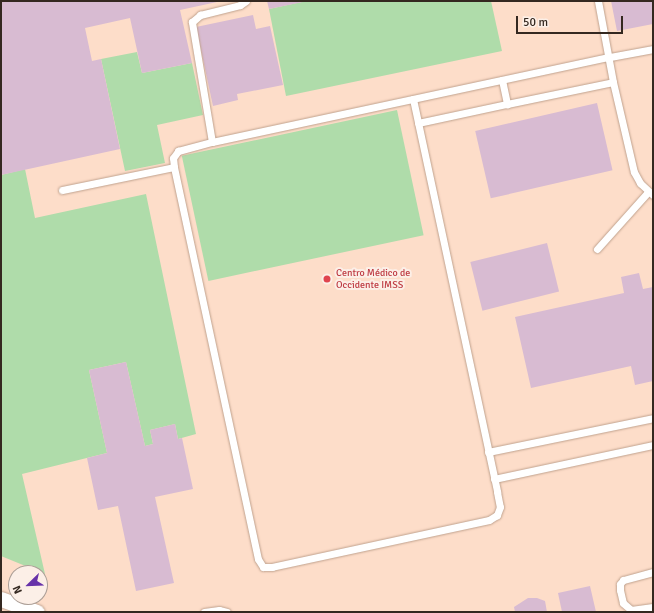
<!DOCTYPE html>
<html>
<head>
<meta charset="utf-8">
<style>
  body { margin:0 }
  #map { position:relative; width:654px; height:613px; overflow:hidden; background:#fdddc9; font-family:Signika,sans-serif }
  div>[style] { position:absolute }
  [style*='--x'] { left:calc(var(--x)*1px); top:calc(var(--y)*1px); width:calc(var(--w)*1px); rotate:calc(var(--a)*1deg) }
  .green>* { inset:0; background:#afdcaa; transform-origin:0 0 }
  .building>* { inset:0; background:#d8bbd2; transform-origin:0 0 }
  .roads { filter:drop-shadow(0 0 1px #c0a28e) drop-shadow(0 0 1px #c0a28e) }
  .service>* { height:7px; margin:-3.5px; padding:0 3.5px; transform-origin:3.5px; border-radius:3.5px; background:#fff }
  .minor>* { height:15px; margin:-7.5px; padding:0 7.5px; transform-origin:7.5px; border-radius:7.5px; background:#fff }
  .dots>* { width:11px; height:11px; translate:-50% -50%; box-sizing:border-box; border:2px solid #fcefe7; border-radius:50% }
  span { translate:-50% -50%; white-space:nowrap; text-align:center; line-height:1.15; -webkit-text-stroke:4px #fcefe7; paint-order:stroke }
  .health-label { font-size:10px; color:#be3a42 }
  .left { translate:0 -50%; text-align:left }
  .frame { position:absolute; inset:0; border:2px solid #342820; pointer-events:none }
  .north { position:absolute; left:8px; top:565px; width:40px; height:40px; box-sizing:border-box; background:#fcefe7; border:1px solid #ac9f97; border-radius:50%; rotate:247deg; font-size:11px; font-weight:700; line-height:16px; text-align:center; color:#342820 }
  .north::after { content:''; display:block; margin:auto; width:14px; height:18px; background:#6732a9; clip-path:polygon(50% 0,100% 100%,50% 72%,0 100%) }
  .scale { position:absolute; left:516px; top:16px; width:107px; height:18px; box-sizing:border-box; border:2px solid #342820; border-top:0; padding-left:5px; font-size:12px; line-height:14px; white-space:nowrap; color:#342820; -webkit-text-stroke:3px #fcefe7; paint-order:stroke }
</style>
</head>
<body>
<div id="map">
  <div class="green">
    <div style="clip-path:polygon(306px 1px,491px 1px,502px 51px,286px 96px,269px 9px)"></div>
    <div style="clip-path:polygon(137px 52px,142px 73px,192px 63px,203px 115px,157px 125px,165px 163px,125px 171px,101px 59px)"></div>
    <div style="left:397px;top:110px;width:128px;height:220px;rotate:78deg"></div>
    <div style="clip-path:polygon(25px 169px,35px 218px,146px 194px,196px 434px,178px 439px,175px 424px,150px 430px,153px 444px,145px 446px,126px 362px,89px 370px,107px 453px,22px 474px,45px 574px,1px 556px,1px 175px)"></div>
  </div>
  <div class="building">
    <div style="clip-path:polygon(1px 1px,217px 1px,217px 2px,180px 10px,192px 63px,142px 73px,130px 18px,85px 28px,92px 61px,101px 59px,120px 149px,1px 175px)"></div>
    <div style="clip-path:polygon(267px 1px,303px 1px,303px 2px,269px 9px)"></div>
    <div style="clip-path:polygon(611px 1px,653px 1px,653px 24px,617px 31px)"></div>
    <div style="clip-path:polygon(253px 15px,256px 29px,270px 26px,283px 85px,237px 94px,238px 100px,213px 106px,196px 27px)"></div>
    <div style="left:597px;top:103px;width:69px;height:125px;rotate:77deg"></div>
    <div style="left:547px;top:243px;width:50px;height:79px;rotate:76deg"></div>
    <div style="clip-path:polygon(639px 273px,643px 289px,653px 287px,653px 381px,635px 385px,631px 366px,531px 388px,515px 317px,624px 293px,621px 277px)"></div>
    <div style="clip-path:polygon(126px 362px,145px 446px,153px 444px,150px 430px,175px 424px,178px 439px,182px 438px,193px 489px,155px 497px,174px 583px,136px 591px,118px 506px,98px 510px,87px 458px,107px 453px,89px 370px)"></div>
    <div style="clip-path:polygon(590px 586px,596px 612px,562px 612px,558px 593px)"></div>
    <div style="clip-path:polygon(528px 598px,537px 598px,545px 601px,547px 612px,515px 612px,514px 607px)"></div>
  </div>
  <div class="roads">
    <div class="service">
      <div style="--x:598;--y:1;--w:82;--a:79.5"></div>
      <div style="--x:613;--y:82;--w:92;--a:76.9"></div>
      <div style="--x:634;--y:172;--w:13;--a:61"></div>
      <div style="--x:640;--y:183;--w:18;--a:43"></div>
      <div style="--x:502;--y:80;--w:25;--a:78"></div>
      <div style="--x:507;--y:104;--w:108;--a:-11.7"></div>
      <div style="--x:413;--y:99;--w:402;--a:77.9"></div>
      <div style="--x:497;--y:492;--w:15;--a:79"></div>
      <div style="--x:500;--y:507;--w:9;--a:111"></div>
      <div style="--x:497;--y:515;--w:9;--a:148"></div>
      <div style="--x:489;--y:520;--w:222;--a:167.8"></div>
      <div style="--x:272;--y:567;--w:9;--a:180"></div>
      <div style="--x:263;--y:567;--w:9;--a:-122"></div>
      <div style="--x:258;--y:559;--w:401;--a:-102.1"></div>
      <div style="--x:174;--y:167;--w:9;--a:-96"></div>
      <div style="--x:173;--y:158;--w:9;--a:-54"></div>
      <div style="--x:178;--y:151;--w:35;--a:-15"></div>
      <div style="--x:212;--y:142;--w:407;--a:-12.1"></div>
      <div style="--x:610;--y:57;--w:44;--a:-10.5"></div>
      <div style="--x:418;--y:123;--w:91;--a:-12.1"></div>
      <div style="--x:212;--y:142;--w:122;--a:-99.5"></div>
      <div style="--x:192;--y:22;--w:11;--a:-41"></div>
      <div style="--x:200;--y:15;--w:41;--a:-14"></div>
      <div style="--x:240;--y:5;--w:7;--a:-34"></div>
      <div style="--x:62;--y:190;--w:114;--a:-11.6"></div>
      <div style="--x:597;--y:249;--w:76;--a:-48.2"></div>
      <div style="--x:488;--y:452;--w:168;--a:-11.6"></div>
      <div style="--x:494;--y:479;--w:163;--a:-12.1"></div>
      <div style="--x:653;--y:572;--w:31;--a:165"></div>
      <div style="--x:623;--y:580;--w:5;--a:127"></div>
      <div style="--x:620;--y:584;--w:6;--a:90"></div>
      <div style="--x:620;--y:590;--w:13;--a:77"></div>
      <div style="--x:623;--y:603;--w:11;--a:41"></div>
      <div style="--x:631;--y:610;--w:22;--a:-8"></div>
      <div style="--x:204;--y:612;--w:15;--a:-8"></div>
      <div style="--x:219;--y:610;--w:8;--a:14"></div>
    </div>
    <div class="minor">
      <div style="--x:1;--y:599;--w:38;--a:20"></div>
    </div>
  </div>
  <div class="dots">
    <div style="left:327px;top:279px;background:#e0444e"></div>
  </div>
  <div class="health-label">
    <span class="left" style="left:336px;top:279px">Centro Médico de<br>Occidente IMSS</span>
  </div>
  <div class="frame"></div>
  <div class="north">N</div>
  <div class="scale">50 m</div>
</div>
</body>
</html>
